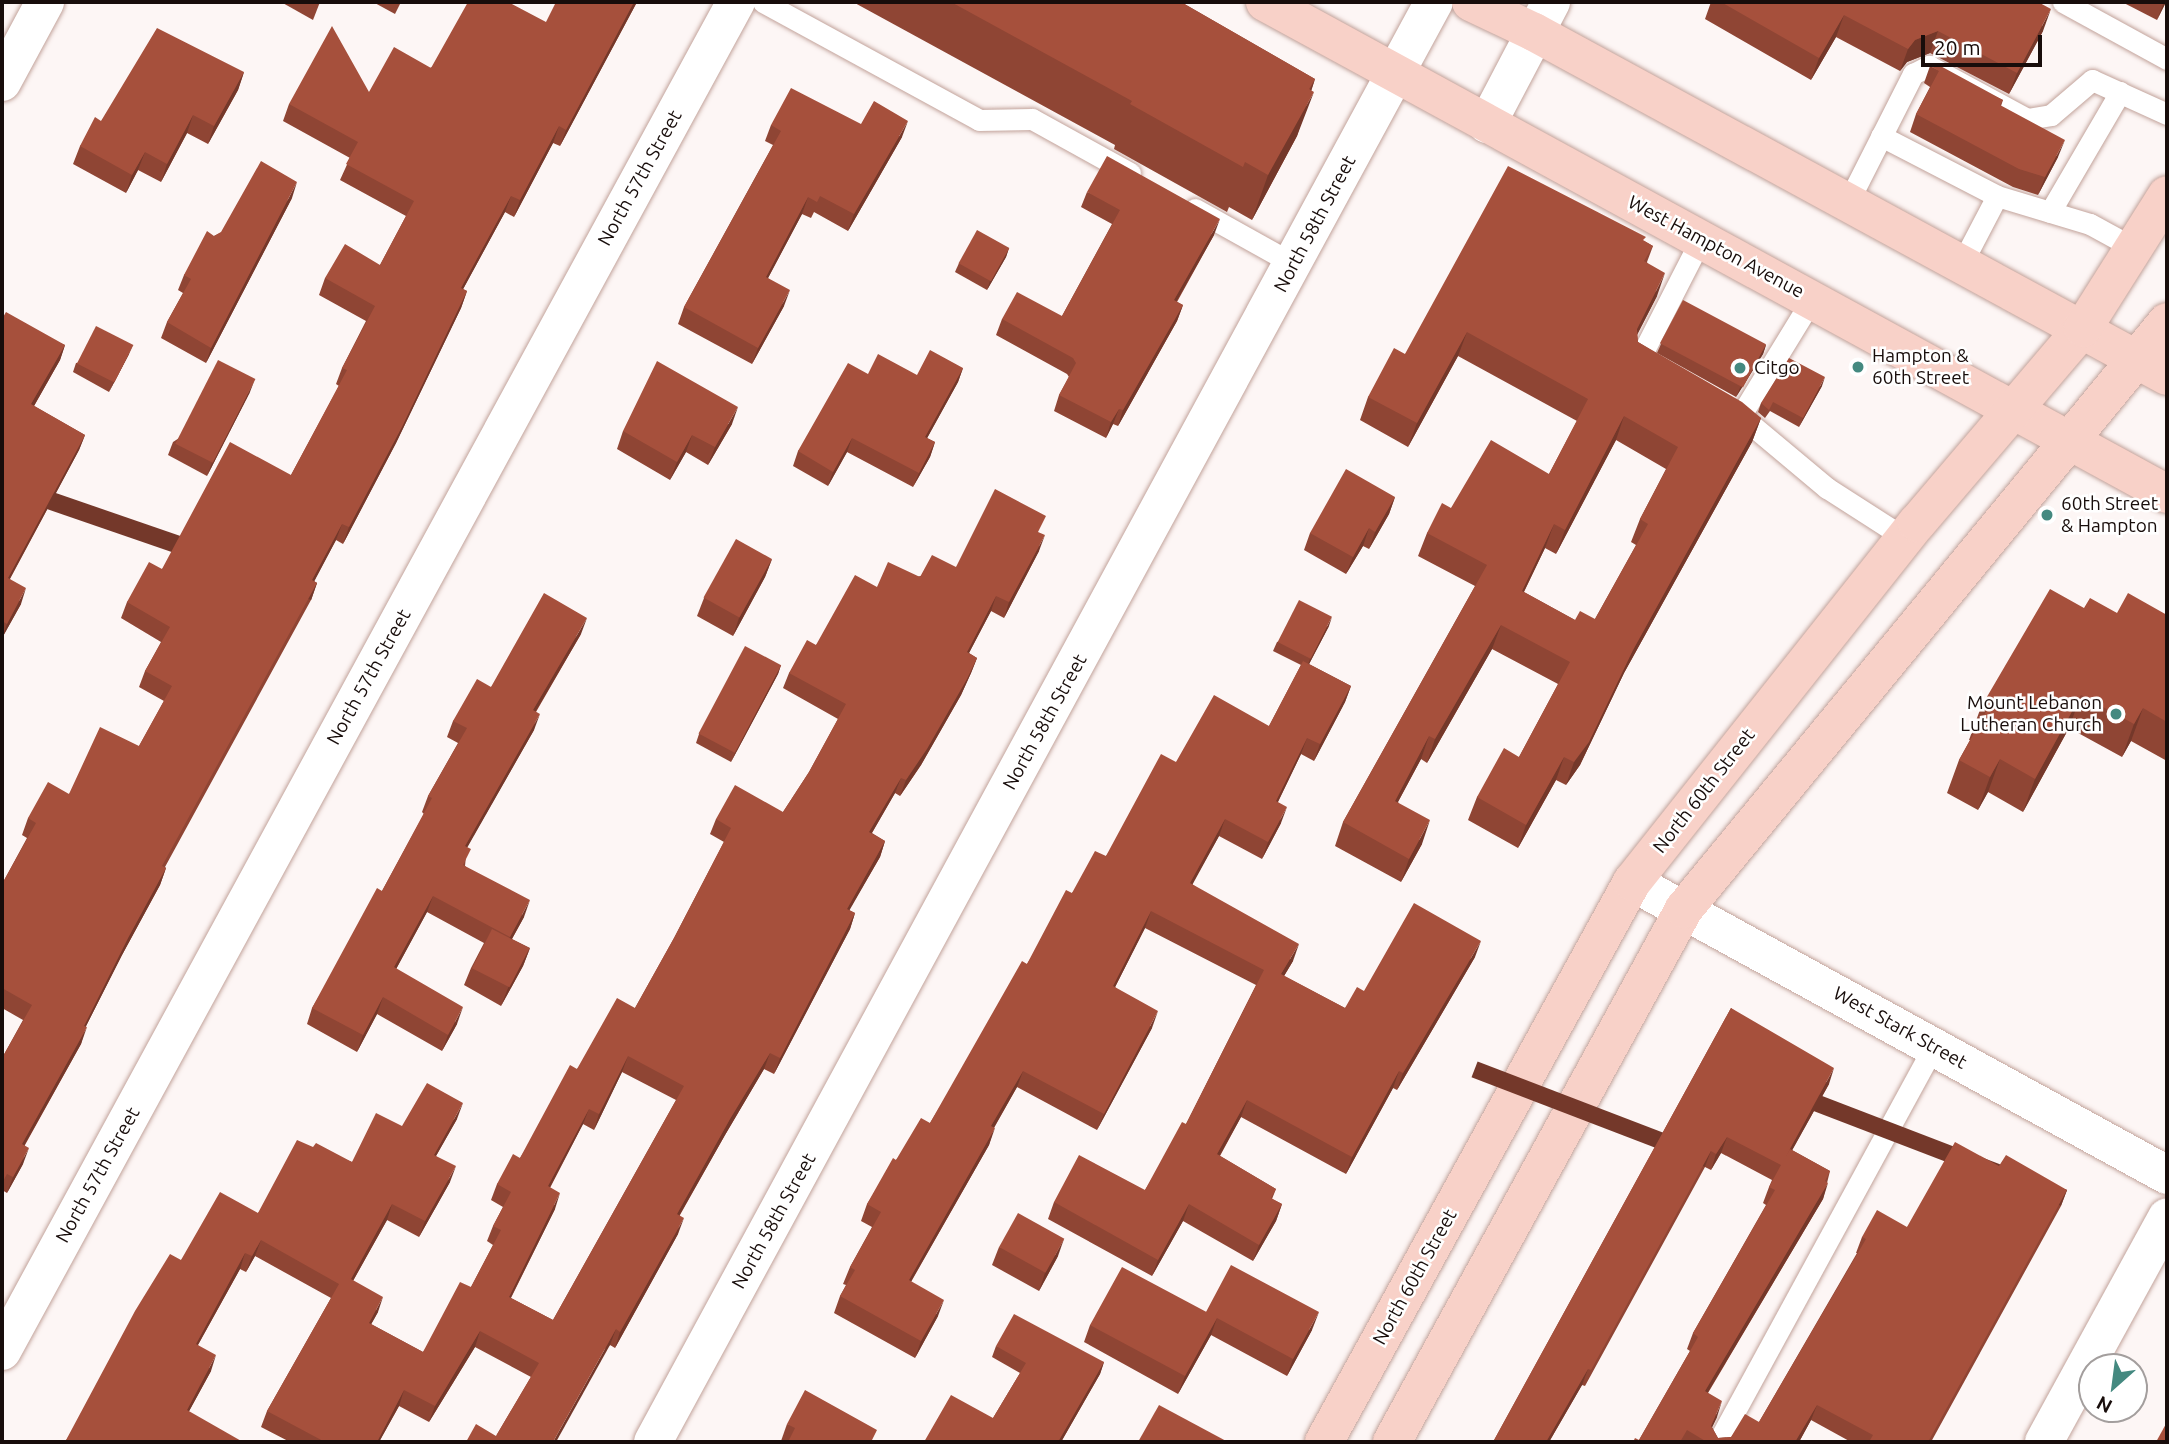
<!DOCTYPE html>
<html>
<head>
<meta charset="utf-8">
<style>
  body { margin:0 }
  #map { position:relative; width:2169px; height:1444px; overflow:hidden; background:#fdf6f5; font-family:Ubuntu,sans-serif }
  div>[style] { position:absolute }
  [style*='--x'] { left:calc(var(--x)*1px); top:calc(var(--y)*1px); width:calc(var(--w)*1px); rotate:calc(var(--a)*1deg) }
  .roads { filter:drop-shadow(0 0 2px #c2a39b) drop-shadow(0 0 2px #c2a39b) }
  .service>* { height:21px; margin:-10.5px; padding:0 10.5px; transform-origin:10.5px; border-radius:10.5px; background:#fff }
  .minor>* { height:38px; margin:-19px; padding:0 19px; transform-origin:19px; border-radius:19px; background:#fff }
  .secondary>* { height:38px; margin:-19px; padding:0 19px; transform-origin:19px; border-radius:19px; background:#f8d1c8 }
  .wall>* { inset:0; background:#8f4534 }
  .shaded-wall>* { inset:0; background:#74382a; transform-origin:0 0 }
  .building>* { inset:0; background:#a6503c; transform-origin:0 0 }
  .dots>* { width:19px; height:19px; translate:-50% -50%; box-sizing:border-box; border:4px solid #fff; border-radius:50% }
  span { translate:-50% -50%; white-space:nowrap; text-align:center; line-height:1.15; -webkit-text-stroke:5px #fff; paint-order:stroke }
  .street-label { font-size:19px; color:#180d0b }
  .poi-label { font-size:19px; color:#180d0b }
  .left { translate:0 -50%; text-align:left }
  .right { translate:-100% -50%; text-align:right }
  .frame { position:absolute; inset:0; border:4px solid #180d0b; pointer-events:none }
  .north { position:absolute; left:2078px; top:1353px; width:70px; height:70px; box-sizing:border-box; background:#fff; border:2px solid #a39e9d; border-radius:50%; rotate:208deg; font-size:19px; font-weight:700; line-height:28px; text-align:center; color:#180d0b }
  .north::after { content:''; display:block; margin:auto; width:24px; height:32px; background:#448980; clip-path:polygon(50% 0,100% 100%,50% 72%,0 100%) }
  .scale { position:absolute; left:1921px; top:35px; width:121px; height:32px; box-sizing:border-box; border:4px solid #180d0b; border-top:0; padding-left:9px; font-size:21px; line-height:24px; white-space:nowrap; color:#180d0b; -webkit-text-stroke:5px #fff; paint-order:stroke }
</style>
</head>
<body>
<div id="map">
  <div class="roads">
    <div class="service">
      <div style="--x:763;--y:2;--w:246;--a:28.6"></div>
      <div style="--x:979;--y:120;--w:53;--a:-1.1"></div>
      <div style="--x:1032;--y:119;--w:112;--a:28.9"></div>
      <div style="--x:2063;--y:2;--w:119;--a:28.7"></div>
      <div style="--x:1881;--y:136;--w:131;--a:27.3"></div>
      <div style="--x:1997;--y:196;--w:76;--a:117.6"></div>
      <div style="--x:1997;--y:196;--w:97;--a:16.8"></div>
      <div style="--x:2090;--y:224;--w:50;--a:28.6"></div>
      <div style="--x:1848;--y:202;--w:144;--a:-63.1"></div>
      <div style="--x:1913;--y:74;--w:18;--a:-27"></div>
      <div style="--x:1929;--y:66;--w:111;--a:28.4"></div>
      <div style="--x:2027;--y:119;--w:24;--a:-9"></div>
      <div style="--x:2051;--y:115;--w:54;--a:-40.5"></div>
      <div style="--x:2092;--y:80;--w:82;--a:24.4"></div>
      <div style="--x:1195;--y:209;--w:113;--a:29.1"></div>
      <div style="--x:2050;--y:212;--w:139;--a:-59.7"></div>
      <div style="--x:1654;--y:365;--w:16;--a:-153"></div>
      <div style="--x:1640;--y:358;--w:134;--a:-62.9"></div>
      <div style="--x:1736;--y:412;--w:119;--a:39.9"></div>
      <div style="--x:1827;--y:488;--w:93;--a:32.7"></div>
      <div style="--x:1741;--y:415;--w:136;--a:-58.5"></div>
      <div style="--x:1718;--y:1442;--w:451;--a:-61.4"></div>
    </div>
    <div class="minor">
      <div style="--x:2;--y:82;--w:91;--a:-61.7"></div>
      <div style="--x:1487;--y:124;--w:138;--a:-62.3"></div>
      <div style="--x:1632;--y:882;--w:610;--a:28.71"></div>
      <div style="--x:2;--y:1351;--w:1536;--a:-61.45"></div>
      <div style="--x:653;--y:1442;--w:1638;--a:-61.53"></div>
      <div style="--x:2044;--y:1442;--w:256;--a:-61.3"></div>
    </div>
    <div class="secondary">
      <div style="--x:1265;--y:2;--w:1027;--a:28.61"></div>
      <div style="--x:1471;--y:2;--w:70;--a:25.5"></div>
      <div style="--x:1534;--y:32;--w:720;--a:28.52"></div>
      <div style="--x:1324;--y:1442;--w:639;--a:-61.19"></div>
      <div style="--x:1632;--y:882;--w:458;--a:-51.6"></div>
      <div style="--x:1917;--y:523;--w:256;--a:-49.6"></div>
      <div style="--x:2083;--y:328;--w:157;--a:-57.7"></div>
      <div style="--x:1392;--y:1442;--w:608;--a:-61.28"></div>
      <div style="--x:1684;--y:909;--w:760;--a:-50.55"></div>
    </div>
  </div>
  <div class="wall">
    <div style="clip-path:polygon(281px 2px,320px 2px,313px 20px)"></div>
    <div style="clip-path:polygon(373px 2px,401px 2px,395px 14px)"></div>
    <div style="clip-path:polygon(637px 2px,560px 146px,553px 143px,514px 217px,505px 212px,463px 289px,467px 291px,461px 308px,396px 443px,343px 544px,336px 540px,314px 581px,317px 583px,311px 600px,165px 867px,166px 868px,160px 885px,122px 955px,86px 1026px,81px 1044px,25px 1145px,23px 1164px,7px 1193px,2px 1190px,2px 1058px,23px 1020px,2px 1008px,2px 884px,27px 838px,22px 835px,28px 818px,69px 794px,139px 746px,164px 701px,139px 687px,145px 671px,161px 642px,121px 618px,127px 602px,162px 569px,291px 475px,339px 386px,336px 384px,342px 368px,366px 321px,319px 295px,325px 278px,380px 265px,406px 216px,340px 180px,350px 158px,283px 121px,289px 104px,369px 92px,546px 22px)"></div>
    <div style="clip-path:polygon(853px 2px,1181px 2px,1315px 79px,1297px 136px,1252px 220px,1229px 207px,1227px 212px,1114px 149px,1115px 145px)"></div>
    <div style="clip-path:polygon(1711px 2px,2038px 2px,2043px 31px,2009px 94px,1930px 53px,1907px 62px,1900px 71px,1836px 37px,1811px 80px,1705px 19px)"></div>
    <div style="clip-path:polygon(2122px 2px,2166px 2px,2157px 20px)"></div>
    <div style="clip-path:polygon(1930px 66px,2003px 100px,2001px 106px,2058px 157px,2038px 195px,2013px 187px,1910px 132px,1916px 114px,1930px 87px,1924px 83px)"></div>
    <div style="clip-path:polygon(244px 72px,238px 90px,208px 144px,187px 133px,161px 182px,138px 170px,126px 193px,73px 164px,80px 146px,101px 121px)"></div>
    <div style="clip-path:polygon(861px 124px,902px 137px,848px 231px,814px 212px,811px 218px,802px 214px,768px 278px,784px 306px,752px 364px,678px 324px,684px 307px,773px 145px,765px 141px,771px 125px)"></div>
    <div style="clip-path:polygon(1087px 192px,1214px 235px,1177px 302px,1183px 305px,1177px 321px,1118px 426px,1113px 424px,1106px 438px,1054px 411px,1059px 395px,1069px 377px,1067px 374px,996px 335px,1002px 319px,1062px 316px,1112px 224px,1081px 207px)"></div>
    <div style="clip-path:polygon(292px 198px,206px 363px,161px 338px,167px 322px,183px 293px,178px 290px,184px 275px,214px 236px)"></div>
    <div style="clip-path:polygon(evenodd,1644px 241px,1653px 246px,1647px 262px,1657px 296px,1637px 335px,1638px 342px,1761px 418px,1752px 442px,1624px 673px,1580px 765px,1566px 785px,1556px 780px,1518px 848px,1468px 820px,1477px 797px,1519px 757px,1558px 684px,1492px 649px,1427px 763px,1421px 759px,1398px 802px,1422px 844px,1401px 882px,1335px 846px,1343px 822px,1475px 586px,1418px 556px,1427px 533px,1451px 508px,1549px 474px,1577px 421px,1458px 356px,1408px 447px,1360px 420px,1368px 397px,1405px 354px,1644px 241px,1616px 440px,1666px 469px,1640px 519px,1631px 542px,1636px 545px,1595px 619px,1575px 620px,1524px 592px,1545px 548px,1556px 554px,1616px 440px)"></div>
    <div style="clip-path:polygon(1009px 248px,1006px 257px,987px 290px,955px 272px,959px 263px)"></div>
    <div style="clip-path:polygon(2px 319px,65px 345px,60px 360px,34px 406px,85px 435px,79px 450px,10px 579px,21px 604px,2px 638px)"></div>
    <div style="clip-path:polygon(1661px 344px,1766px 345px,1763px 354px,1736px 397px,1657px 353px)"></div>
    <div style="clip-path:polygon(129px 354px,109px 392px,73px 372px,76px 363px)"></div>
    <div style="clip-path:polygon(963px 368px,958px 382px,927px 438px,935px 442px,930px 457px,913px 487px,847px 452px,828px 486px,793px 466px,798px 451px,868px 374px,917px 375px)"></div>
    <div style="clip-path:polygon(1822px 386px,1799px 427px,1770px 411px,1765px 418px,1758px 412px,1761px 403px)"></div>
    <div style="clip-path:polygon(250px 392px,207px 476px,168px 455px,173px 442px)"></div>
    <div style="clip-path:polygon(732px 424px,708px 465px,686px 452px,670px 480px,617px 449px,623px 431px)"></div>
    <div style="clip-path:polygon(1395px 497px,1389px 514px,1369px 549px,1363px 546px,1346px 574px,1304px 550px,1310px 533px)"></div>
    <div style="clip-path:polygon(evenodd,1040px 533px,1039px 551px,1004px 618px,991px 611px,969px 653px,977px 658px,971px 673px,961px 695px,921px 765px,900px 796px,895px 793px,872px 833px,885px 841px,880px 857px,849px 910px,855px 913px,850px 929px,774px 1074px,764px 1069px,725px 1135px,680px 1215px,678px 1234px,615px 1348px,610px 1345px,496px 1436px,531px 1377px,475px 1347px,429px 1422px,399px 1406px,379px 1442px,290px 1442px,261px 1427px,267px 1411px,331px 1298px,255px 1256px,246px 1272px,240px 1269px,198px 1345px,211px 1371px,189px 1411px,65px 1442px,181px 1260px,258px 1213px,313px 1147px,352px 1162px,402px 1126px,457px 1119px,436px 1156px,450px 1182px,419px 1237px,387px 1220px,353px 1281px,378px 1312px,371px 1324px,423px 1352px,471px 1287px,493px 1245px,487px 1241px,493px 1226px,503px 1207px,491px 1200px,497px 1184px,520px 1158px,577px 1069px,635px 1008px,674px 938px,724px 842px,710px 834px,716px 819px,783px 812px,809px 772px,838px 719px,783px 688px,789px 673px,816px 645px,877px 587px,956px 567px,1040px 533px,622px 1072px,676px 1100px,553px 1320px,511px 1298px,555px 1209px,550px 1188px,583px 1124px,594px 1130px,622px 1072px)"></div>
    <div style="clip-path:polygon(772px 559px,765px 577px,733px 636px,697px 616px,704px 598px)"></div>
    <div style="clip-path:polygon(2084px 608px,2117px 613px,2167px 615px,2167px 761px,2131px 741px,2122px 757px,2069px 728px,2023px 812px,1988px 792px,1978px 810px,1947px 793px,1959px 760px,1970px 740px,1969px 740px,1981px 707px)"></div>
    <div style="clip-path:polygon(1329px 626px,1309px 664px,1351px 686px,1345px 702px,1314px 761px,1301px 754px,1278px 802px,1281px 823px,1262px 859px,1219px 836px,1192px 884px,1293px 961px,1284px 976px,1345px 1008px,1364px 991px,1475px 957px,1397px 1090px,1393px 1088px,1346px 1174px,1241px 1117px,1220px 1156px,1276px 1189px,1272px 1199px,1282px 1204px,1276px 1221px,1253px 1261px,1183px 1221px,1152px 1276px,1048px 1219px,1054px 1202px,1145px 1190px,1186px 1124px,1256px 985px,1145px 928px,1115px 987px,1152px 1028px,1097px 1130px,1017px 1087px,994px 1128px,989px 1145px,911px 1282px,938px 1316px,915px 1358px,834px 1313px,840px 1296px,846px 1285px,843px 1284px,850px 1267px,872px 1227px,861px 1221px,867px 1204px,896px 1160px,930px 1123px,1027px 964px,1072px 893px,1106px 856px,1176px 762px,1269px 726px,1301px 665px,1273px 651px,1277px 642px)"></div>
    <div style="clip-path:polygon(581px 634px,536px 712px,534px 730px,467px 847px,465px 866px,524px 917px,512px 939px,530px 948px,523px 966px,501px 1006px,464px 985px,471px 968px,484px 943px,427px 912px,396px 969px,457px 1024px,442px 1051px,377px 1014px,357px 1052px,307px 1024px,312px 1008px,382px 891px,424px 814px,422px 812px,428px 796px,458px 743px,447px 737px,453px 721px,491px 687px)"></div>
    <div style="clip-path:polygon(781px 665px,778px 674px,731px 762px,696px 743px,699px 734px)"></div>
    <div style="clip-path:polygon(1731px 1008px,1829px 1084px,1792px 1150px,1830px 1171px,1823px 1199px,1708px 1393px,1717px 1417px,1712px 1427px,1718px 1438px,1731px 1437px,1759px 1422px,1857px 1253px,1856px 1253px,1862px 1237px,1907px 1227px,1999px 1166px,2067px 1190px,2061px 1206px,1931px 1442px,1851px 1442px,1811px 1420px,1799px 1442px,1633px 1442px,1639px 1440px,1690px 1351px,1687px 1349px,1693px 1333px,1766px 1205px,1763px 1203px,1769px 1187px,1772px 1180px,1721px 1153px,1711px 1170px,1705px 1167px,1585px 1386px,1582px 1385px,1549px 1442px,1493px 1442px)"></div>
    <div style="clip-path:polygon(999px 1247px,1058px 1256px,1039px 1291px,992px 1265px)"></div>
    <div style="clip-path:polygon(1206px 1312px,1312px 1330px,1287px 1376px,1211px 1335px,1178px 1394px,1084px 1342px,1090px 1325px)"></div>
    <div style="clip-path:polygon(996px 1346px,1104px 1362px,1100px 1374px,1061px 1442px,924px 1442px,993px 1418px,1020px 1373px,992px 1357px)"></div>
    <div style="clip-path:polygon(787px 1424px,873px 1442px,784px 1442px,781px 1441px)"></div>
  </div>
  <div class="shaded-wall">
    <div style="clip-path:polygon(634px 2px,637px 2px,560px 146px,566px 130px)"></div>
    <div style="clip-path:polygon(2164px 2px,2166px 2px,2157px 20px)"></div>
    <div style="clip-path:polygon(2051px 9px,2043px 31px,2009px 94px,2017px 73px)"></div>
    <div style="clip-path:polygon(1844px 15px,1836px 37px,1811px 80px,1819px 58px)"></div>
    <div style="clip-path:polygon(1938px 31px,1930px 53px,1907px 62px,1900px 71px,1908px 49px,1915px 40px)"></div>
    <div style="clip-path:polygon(244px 72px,238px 90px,208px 144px,214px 126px)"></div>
    <div style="clip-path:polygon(1315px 79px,1305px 108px,1314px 92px,1297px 136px,1252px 220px,1268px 175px)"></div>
    <div style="clip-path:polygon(193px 115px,187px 133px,161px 182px,167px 164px)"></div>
    <div style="clip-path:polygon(908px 121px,902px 137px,848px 231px,854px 214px)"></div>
    <div style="clip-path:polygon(559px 126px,553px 143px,514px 217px,520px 200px)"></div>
    <div style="clip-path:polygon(2065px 140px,2058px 157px,2038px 195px,2045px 177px)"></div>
    <div style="clip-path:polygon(145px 152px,138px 170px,126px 193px,132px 175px)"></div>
    <div style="clip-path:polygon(297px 182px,292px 198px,206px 363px,211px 348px)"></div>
    <div style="clip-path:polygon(511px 196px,505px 212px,455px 304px,461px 288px)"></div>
    <div style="clip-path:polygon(808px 197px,802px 214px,760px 293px,766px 277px)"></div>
    <div style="clip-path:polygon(1220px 219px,1214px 235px,1168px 316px,1174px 300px)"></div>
    <div style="clip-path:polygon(1009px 248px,1006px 257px,987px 290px,990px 281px)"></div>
    <div style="clip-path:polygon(1665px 273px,1657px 296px,1628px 352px,1637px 329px)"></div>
    <div style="clip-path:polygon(790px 290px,784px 306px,752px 364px,758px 348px)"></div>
    <div style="clip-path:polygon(467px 291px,461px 308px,396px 443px,343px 544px,349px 527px)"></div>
    <div style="clip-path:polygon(1183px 305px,1177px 321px,1118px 426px,1123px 410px)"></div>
    <div style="clip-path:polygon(1467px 332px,1458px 356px,1408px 447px,1417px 423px)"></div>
    <div style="clip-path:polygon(65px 345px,60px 360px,26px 420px,31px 404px)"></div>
    <div style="clip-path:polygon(133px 345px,129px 354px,109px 392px,113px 383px)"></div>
    <div style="clip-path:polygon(1766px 345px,1763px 354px,1736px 397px,1740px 388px)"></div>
    <div style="clip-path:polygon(963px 368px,958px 382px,920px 451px,925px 437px)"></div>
    <div style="clip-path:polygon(1825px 377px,1822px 386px,1799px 427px,1803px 418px)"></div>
    <div style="clip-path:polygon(255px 379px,250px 392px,207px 476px,212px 463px)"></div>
    <div style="clip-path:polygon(738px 407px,732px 424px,708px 465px,715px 447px)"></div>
    <div style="clip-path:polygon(1119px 409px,1113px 424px,1106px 438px,1111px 422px)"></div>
    <div style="clip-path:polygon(1624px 416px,1616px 440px,1556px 554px,1565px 530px)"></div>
    <div style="clip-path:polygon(1761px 418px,1752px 442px,1624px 673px,1580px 765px,1566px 785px,1574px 762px,1633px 650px)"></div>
    <div style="clip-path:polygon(85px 435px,79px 450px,2px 593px,8px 578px)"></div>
    <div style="clip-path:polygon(692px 435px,686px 452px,670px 480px,677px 462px)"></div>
    <div style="clip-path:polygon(852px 438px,847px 452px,828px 486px,833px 472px)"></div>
    <div style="clip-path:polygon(935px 442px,930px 457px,913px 487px,919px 473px)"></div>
    <div style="clip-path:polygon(1395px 497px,1389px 514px,1369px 549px,1375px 532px)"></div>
    <div style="clip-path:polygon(342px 524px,336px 540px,306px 597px,312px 580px)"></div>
    <div style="clip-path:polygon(1554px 524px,1545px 548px,1513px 614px,1522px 591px)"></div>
    <div style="clip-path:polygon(1369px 528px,1363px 546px,1346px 574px,1353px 557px)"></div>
    <div style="clip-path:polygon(1045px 535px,1039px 551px,1004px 618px,1009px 602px)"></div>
    <div style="clip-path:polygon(772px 559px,765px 577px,733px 636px,739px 618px)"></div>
    <div style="left:317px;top:583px;width:18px;height:323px;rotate:109deg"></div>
    <div style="clip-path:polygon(26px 588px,21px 604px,2px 638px,7px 624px)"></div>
    <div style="clip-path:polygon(996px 596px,991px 611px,961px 668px,967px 652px)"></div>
    <div style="clip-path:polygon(1332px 617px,1329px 626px,1307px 668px,1310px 659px)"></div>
    <div style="clip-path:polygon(587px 618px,581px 634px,527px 726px,533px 710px)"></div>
    <div style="clip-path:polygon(1501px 625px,1492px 649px,1427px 763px,1435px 739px)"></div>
    <div style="clip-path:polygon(977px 658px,971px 673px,961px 695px,921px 765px,900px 796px,906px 780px)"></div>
    <div style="clip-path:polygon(781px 665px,778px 674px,731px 762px,735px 753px)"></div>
    <div style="clip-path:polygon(1351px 686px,1345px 702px,1314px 761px,1320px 744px)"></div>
    <div style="clip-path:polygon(2081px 695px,2069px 728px,2023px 812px,2035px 779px)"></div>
    <div style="clip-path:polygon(2143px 708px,2131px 741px,2122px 757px,2134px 724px)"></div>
    <div style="clip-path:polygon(540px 714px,534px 730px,459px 862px,465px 846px)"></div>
    <div style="clip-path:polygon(1429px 736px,1421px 759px,1386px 824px,1395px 801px)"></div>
    <div style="clip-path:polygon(1307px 738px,1301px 754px,1270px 818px,1276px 801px)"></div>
    <div style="clip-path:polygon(1564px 757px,1556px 780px,1518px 848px,1526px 825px)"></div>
    <div style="clip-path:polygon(2000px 759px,1988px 792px,1978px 810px,1990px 777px)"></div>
    <div style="clip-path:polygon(901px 778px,895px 793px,863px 848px,869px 832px)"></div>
    <div style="clip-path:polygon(1287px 807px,1281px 823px,1262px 859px,1268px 842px)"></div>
    <div style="clip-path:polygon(1225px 819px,1219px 836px,1184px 900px,1190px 883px)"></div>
    <div style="clip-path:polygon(1430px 820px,1422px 844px,1401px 882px,1409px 859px)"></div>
    <div style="clip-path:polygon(885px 841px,880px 857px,841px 925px,847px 909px)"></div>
    <div style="clip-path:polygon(166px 868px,160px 885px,122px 955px,78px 1042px,84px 1026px,128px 938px)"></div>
    <div style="clip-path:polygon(433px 896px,427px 912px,388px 984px,394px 967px)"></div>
    <div style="clip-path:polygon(530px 900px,524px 917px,504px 953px,510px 937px)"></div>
    <div style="clip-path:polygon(1151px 911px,1145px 928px,1107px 1003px,1113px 986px)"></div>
    <div style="clip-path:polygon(855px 913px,850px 929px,774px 1074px,780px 1058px)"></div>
    <div style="clip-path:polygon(1481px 941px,1475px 957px,1397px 1090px,1403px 1073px)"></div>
    <div style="clip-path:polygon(1299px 944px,1293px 961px,1275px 991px,1281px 974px)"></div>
    <div style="clip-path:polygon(530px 948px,523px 966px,501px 1006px,508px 988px)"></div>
    <div style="clip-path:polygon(383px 997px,377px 1014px,357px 1052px,363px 1035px)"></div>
    <div style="clip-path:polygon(463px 1007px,457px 1024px,442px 1051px,448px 1035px)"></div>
    <div style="clip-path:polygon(1158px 1011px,1152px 1028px,1097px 1130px,1104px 1114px)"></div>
    <div style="clip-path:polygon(87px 1027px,81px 1044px,16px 1160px,22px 1144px)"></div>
    <div style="clip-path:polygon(770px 1053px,764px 1069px,725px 1135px,671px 1230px,677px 1214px,730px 1119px)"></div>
    <div style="clip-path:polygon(628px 1056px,622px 1072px,594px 1130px,599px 1114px)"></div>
    <div style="clip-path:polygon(1834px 1068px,1829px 1084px,1779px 1174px,1785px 1158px)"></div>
    <div style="clip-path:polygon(1023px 1071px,1017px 1087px,985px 1143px,991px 1126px)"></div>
    <div style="clip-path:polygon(1399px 1071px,1393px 1088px,1346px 1174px,1352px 1157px)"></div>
    <div style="clip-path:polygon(1247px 1100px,1241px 1117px,1211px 1171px,1217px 1154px)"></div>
    <div style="clip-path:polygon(463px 1103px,457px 1119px,428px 1170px,434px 1155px)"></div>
    <div style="clip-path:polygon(589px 1109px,583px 1124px,542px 1202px,548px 1186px)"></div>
    <div style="clip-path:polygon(995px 1128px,989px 1145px,902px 1297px,909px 1280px)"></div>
    <div style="clip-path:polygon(1727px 1137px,1721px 1153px,1711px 1170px,1716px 1154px)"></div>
    <div style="clip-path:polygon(29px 1148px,23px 1164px,7px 1193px,13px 1177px)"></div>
    <div style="left:1711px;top:1151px;width:17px;height:250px;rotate:111deg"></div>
    <div style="clip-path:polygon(456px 1166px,450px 1182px,419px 1237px,425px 1221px)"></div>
    <div style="clip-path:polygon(1828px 1183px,1823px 1199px,1699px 1407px,1705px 1391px)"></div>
    <div style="left:2067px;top:1190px;width:17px;height:288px;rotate:111deg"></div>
    <div style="clip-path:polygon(560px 1193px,555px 1209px,503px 1313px,509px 1297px)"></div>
    <div style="clip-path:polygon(392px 1204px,387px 1220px,345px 1295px,351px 1279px)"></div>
    <div style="clip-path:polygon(1189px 1204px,1183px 1221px,1152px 1276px,1158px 1260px)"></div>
    <div style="clip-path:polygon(1282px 1204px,1276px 1221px,1253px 1261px,1259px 1245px)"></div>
    <div style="clip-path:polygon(684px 1218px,678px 1234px,615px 1348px,620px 1332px)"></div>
    <div style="clip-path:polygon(1064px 1239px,1058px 1256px,1039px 1291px,1045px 1273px)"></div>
    <div style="clip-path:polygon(261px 1240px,255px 1256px,246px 1272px,252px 1256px)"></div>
    <div style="clip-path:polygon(245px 1253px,240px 1269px,190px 1359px,196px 1344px)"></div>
    <div style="clip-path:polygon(383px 1297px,378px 1312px,363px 1339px,369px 1323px)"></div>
    <div style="clip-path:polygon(944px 1300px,938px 1316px,915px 1358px,921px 1341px)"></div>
    <div style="clip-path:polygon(1319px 1312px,1312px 1330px,1287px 1376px,1293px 1359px)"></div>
    <div style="clip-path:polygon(1217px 1318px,1211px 1335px,1178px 1394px,1185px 1376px)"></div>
    <div style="clip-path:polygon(616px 1329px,610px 1345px,556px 1442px,553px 1442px)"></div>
    <div style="clip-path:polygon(480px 1331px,475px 1347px,429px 1422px,435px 1406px)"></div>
    <div style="clip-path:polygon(216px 1355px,211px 1371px,181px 1426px,187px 1410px)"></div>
    <div style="clip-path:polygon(1104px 1362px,1100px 1374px,1061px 1442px,1058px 1442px)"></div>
    <div style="clip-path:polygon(1588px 1369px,1582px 1385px,1549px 1442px,1546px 1442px)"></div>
    <div style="clip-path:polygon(404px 1390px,399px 1406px,379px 1442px,377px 1442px)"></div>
    <div style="clip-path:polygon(1722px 1401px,1717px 1417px,1705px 1442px,1711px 1426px)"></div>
    <div style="clip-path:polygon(1817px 1405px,1811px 1420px,1799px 1442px,1795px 1442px)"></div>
  </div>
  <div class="building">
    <div style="clip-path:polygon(468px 2px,508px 2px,546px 22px,556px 2px,634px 2px,566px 130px,559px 126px,520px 200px,511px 196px,461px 288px,467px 291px,402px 427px,349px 527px,342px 524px,312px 580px,317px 583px,162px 866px,166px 868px,128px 938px,84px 1026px,87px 1027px,22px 1144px,29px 1148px,13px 1177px,7px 1174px,2px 1183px,2px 1058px,32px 1005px,2px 988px,2px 884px,36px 823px,28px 818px,48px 782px,69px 794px,100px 727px,139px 746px,172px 686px,145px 671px,170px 627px,127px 602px,149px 562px,162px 569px,230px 442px,291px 475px,347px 370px,342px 368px,375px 306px,325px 278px,345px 244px,380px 265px,414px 201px,346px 164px,358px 142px,289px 104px,332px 26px,369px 92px,394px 47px,431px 68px)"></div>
    <div style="clip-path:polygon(951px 2px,1181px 2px,1315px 79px,1309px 89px,1314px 92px,1268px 175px,1245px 162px,1243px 167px,1130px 104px,1132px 101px)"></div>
    <div style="clip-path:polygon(1721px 2px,2038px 2px,2051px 9px,2017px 73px,1938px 31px,1915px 40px,1908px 49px,1844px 15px,1819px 58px)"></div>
    <div style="clip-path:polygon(157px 28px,244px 72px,214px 126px,193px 115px,167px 164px,145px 152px,132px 175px,80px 146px,95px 117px,101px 121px)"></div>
    <div style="clip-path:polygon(1935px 63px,2003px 100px,2000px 105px,2065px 140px,2045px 177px,2019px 169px,1916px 114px,1939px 71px,1930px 66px)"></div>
    <div style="clip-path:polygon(791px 88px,861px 124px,874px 101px,908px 121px,854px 214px,820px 196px,817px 202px,808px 197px,766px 277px,790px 290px,758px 348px,684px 307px,781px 131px,771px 125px)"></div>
    <div style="clip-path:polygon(1107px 156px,1220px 219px,1174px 300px,1183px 305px,1123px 410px,1119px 409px,1111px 422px,1059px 395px,1076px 363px,1073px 358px,1002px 319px,1017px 292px,1062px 316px,1120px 210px,1087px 192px)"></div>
    <div style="clip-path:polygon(261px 161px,297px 182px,211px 348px,167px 322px,191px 279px,184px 275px,207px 231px,214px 236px,221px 232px)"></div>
    <div style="clip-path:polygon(evenodd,1508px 166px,1646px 237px,1643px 240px,1653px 246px,1644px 261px,1665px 273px,1637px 329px,1638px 342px,1742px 402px,1761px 418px,1633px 650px,1589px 742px,1574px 762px,1564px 757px,1526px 825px,1477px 797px,1504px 748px,1519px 757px,1570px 662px,1501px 625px,1435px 739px,1429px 736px,1395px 801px,1430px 820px,1409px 859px,1343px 822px,1487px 565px,1427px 533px,1442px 503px,1451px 508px,1491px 440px,1549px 474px,1588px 399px,1467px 332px,1417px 423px,1368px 397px,1394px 348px,1405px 354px,1508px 166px,1624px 416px,1678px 447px,1640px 519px,1648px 524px,1595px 619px,1580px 611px,1575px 620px,1522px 591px,1554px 524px,1565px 530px,1624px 416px)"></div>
    <div style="left:977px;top:230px;width:37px;height:38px;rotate:29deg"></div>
    <div style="left:1683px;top:300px;width:94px;height:49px;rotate:28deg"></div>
    <div style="clip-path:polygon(6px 312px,65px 345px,31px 404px,85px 435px,8px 578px,26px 588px,7px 624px,2px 621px,2px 319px)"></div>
    <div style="left:96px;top:326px;width:42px;height:42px;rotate:27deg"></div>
    <div style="clip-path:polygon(930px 350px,963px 368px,925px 437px,935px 442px,919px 473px,852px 438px,833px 472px,798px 451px,848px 363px,868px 374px,878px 354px,917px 375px)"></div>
    <div style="clip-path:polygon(1789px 358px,1825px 377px,1803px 418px,1773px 402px,1769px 410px,1761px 403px)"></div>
    <div style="left:218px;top:360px;width:42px;height:94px;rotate:27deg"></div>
    <div style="clip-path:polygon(657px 361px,738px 407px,715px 447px,692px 435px,677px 462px,623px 431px)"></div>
    <div style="clip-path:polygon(1346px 469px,1395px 497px,1375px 532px,1369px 528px,1353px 557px,1310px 533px)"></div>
    <div style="clip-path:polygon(evenodd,995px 489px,1046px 516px,1038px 532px,1045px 535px,1009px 602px,996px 596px,967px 652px,977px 658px,967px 679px,927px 749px,906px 780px,901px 778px,869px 832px,885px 841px,847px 909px,855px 913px,780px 1058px,770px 1053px,730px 1119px,677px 1214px,684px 1218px,620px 1332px,616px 1329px,553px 1442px,466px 1442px,476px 1424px,496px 1436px,539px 1363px,480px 1331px,435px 1406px,404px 1390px,377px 1442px,325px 1442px,267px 1411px,339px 1284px,261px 1240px,252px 1256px,245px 1253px,196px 1344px,216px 1355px,187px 1410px,243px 1442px,65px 1442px,135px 1311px,170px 1254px,181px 1260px,220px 1192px,258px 1213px,297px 1140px,313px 1147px,316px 1143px,352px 1162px,376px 1113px,402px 1126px,427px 1083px,463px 1103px,434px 1155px,456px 1166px,425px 1221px,392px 1204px,351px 1279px,383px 1297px,369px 1323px,423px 1352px,460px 1282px,471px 1287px,501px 1230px,493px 1226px,511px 1192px,497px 1184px,513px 1154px,520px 1158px,570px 1065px,577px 1069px,617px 998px,635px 1008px,674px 938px,731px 828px,716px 819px,735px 785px,783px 812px,809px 772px,846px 704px,789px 673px,807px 640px,816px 645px,855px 575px,877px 587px,888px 562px,920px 577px,932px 555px,956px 567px,995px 489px,628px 1056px,684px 1086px,553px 1320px,509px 1297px,560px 1193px,548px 1186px,589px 1109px,599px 1114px,628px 1056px)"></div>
    <div style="left:736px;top:539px;width:41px;height:67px;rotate:29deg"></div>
    <div style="clip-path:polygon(2050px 589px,2084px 608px,2090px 598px,2117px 613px,2128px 593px,2167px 615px,2167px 722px,2143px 708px,2134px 724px,2081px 695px,2035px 779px,2000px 759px,1990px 777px,1959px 760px,1987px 710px,1981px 707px)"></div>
    <div style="clip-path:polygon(544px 593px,587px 618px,533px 710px,540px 714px,465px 846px,471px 849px,463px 865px,530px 900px,510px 937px,433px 896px,394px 967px,463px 1007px,448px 1035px,383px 997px,363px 1035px,312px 1008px,377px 888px,382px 891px,432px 798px,428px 796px,467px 728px,453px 721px,477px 679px,491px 687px)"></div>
    <div style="left:1299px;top:600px;width:37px;height:47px;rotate:27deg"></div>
    <div style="left:745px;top:646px;width:41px;height:99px;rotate:28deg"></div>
    <div style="clip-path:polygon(1303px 661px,1351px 686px,1320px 744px,1307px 738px,1276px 801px,1287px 807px,1268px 842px,1225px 819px,1190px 883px,1299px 944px,1281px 974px,1345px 1008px,1357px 987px,1364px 991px,1414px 903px,1481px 941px,1403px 1073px,1399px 1071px,1352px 1157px,1247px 1100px,1217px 1154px,1276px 1189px,1271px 1198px,1282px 1204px,1259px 1245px,1189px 1204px,1158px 1260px,1054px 1202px,1079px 1155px,1145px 1190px,1182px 1122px,1186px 1124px,1264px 970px,1151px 911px,1113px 986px,1158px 1011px,1104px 1114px,1023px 1071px,991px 1126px,995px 1128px,909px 1280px,944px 1300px,921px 1341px,840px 1296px,855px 1270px,850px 1267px,881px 1212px,867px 1204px,893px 1158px,896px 1160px,921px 1118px,930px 1123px,1022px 961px,1027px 964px,1066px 890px,1072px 893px,1095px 851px,1106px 856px,1161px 754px,1176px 762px,1214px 695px,1269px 726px)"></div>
    <div style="left:492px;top:929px;width:42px;height:44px;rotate:27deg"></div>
    <div style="clip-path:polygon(1731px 1008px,1834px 1068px,1785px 1158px,1790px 1149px,1830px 1171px,1825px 1181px,1828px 1183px,1705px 1391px,1722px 1401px,1711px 1426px,1718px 1438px,1731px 1437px,1745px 1414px,1759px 1422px,1866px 1239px,1862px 1237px,1877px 1210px,1907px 1227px,1955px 1142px,1999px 1166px,2006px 1155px,2067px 1190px,1928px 1442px,1869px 1442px,1873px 1435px,1817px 1405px,1795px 1442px,1707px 1442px,1687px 1430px,1680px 1442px,1633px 1442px,1635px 1438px,1639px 1440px,1698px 1337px,1693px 1333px,1775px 1190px,1769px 1187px,1781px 1165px,1727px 1137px,1716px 1154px,1711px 1151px,1591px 1370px,1588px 1369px,1546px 1442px,1493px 1442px)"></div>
    <div style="left:1018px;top:1213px;width:53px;height:39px;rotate:29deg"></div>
    <div style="clip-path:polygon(1231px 1265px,1319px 1312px,1293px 1359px,1217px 1318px,1185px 1376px,1090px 1325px,1122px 1267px,1214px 1316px,1206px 1312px)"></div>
    <div style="clip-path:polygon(1014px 1314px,1104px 1362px,1058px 1442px,924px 1442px,951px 1395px,993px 1418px,1026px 1363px,996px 1346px)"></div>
    <div style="clip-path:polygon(805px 1390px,877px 1430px,871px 1442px,788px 1442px,795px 1428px,787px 1424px)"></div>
    <div style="clip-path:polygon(1159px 1405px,1228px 1442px,1138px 1442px)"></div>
    <div style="clip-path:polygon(2167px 1422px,2167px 1442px,2156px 1442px)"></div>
  </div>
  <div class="dots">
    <div style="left:1858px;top:367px;background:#448980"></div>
    <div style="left:1740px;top:368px;background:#448980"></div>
    <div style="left:2047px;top:515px;background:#448980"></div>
    <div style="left:2116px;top:714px;background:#448980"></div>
  </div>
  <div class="street-label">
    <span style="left:640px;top:178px;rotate:-61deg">North 57th Street</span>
    <span style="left:1315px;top:224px;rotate:-62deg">North 58th Street</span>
    <span style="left:1716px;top:247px;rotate:28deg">West Hampton Avenue</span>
    <span style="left:369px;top:677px;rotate:-61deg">North 57th Street</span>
    <span style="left:1045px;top:722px;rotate:-61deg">North 58th Street</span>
    <span style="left:1704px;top:791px;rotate:-52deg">North 60th Street</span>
    <span style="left:1900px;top:1028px;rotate:29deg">West Stark Street</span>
    <span style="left:98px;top:1175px;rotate:-61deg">North 57th Street</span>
    <span style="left:774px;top:1221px;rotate:-61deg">North 58th Street</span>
    <span style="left:1415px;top:1277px;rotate:-61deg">North 60th Street</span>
  </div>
  <div class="poi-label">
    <span class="left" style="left:1872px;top:367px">Hampton &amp;<br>60th Street</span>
    <span class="left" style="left:1754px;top:368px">Citgo</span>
    <span class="left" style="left:2061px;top:515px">60th Street<br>&amp; Hampton</span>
    <span class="right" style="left:2102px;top:714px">Mount Lebanon<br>Lutheran Church</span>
  </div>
  <div class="frame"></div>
  <div class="north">N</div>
  <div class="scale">20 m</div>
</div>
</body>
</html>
